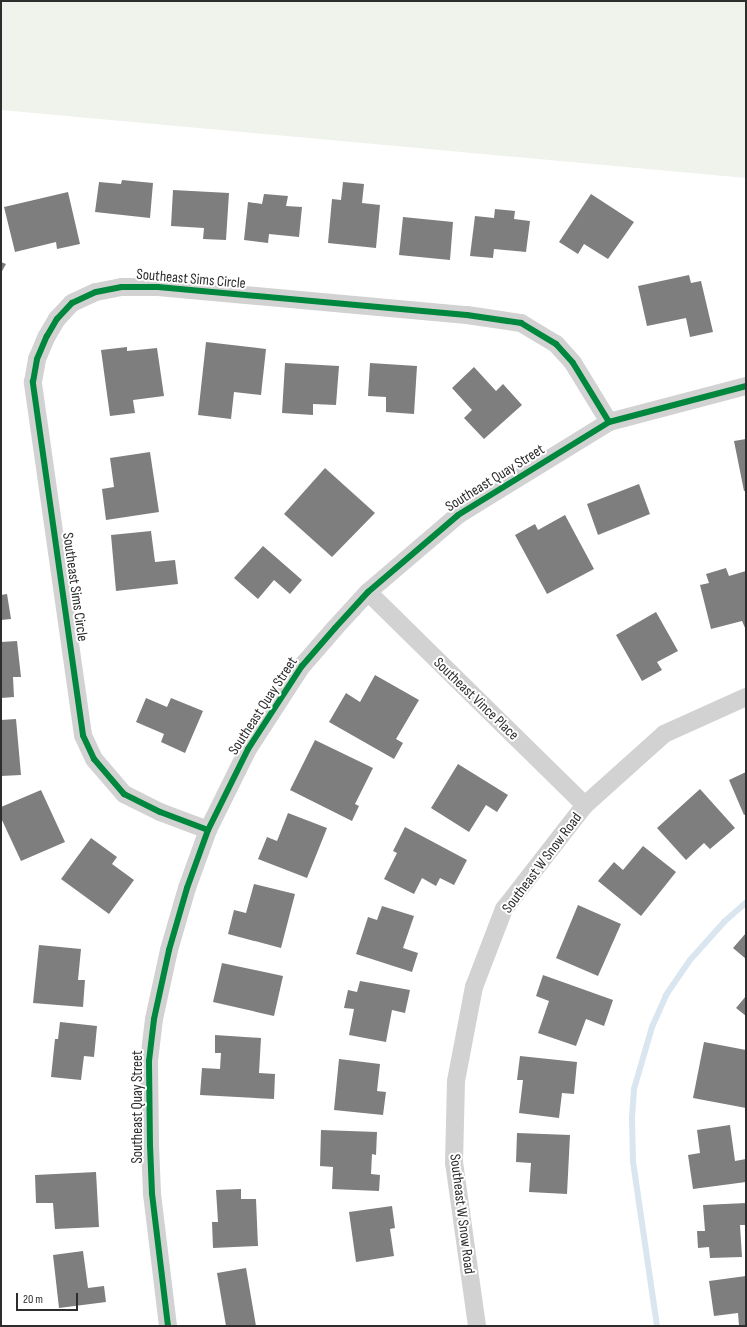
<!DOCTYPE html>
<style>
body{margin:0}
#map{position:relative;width:747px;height:1327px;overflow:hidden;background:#fff;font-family:"Sofia Sans Condensed",sans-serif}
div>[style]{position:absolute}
.green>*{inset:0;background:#eff3ec}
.stream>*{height:6px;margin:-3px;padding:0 3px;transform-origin:3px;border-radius:3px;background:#d9e5ef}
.building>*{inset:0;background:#7e7e7e}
.street>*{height:18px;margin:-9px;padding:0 9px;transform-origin:9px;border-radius:9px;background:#d2d2d2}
.cycleway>*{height:6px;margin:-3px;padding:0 3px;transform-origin:3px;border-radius:3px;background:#00873e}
span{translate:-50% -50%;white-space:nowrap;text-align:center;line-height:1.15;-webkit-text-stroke:4px #fff;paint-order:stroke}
.street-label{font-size:15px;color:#2d2d2d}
.frame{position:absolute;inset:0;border:2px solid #2d2d2d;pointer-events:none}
.scale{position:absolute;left:16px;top:1293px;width:62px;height:18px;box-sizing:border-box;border:2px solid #2d2d2d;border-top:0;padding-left:5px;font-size:12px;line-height:14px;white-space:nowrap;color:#2d2d2d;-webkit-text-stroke:3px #fff;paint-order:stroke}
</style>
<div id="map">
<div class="green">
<i style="clip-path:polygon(1px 1px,746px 1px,746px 178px,1px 110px)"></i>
</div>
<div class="stream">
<i style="left:657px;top:1326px;width:166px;rotate:-98.3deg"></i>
<i style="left:633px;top:1162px;width:44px;rotate:-91.3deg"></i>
<i style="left:632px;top:1118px;width:29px;rotate:-86deg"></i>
<i style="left:634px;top:1089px;width:65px;rotate:-73.8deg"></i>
<i style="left:652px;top:1027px;width:35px;rotate:-66deg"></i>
<i style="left:666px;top:995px;width:42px;rotate:-55.6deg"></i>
<i style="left:690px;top:960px;width:52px;rotate:-48.1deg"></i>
<i style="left:725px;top:921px;width:28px;rotate:-41deg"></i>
</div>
<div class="building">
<i style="clip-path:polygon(122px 180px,153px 183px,150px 218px,95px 212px,99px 182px,121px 184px)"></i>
<i style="clip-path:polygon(343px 182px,364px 184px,362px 203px,380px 205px,376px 248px,328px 243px,332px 199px,341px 200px)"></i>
<i style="clip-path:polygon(173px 190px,229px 193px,226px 240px,203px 239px,204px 228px,171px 226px)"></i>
<i style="clip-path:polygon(68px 192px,80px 244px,57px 249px,56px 242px,15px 252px,4px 207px)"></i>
<i style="clip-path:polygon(264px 194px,288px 196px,286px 206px,302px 207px,299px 237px,269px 234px,268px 243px,244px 240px,248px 202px,262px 204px)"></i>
<i style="clip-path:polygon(591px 194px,634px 222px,608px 259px,584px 244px,578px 254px,559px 242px)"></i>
<i style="clip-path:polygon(495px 209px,515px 211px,514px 219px,530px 221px,526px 252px,494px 249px,493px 258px,470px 256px,475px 216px,494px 218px)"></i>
<i style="clip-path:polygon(403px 217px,453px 222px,450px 260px,399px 255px)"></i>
<i style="clip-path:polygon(1px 262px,6px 264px,1px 273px)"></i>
<i style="clip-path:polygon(689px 275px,691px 283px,701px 281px,713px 332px,690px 337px,686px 318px,647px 326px,638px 286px)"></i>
<i style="clip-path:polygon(206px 342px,266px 349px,261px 395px,234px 392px,231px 419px,198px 415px)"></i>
<i style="clip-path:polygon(127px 347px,127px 351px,157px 348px,164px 396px,133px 400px,135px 413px,110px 416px,101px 350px)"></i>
<i style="clip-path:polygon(285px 363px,339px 366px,336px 405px,313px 404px,313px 415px,282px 413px)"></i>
<i style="clip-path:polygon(370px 363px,417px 366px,414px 414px,386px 412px,386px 397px,368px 396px)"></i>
<i style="clip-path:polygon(474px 367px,496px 391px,503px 384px,522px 405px,484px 439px,464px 418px,472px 410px,452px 388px)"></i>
<i style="clip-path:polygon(746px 439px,746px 491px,744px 491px,734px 441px)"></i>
<i style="clip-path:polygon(150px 452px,159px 512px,106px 520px,102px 489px,114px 487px,110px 458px)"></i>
<i style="clip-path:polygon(325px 468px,375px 513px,332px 557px,284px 514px)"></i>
<i style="clip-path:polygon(639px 484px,650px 514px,598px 535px,587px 504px)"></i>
<i style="clip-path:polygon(565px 515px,594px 569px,547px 594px,515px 535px,535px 524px,538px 530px)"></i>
<i style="clip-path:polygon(151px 531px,155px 562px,175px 560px,178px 584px,116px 591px,111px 535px)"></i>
<i style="clip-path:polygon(263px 546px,302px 580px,290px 594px,274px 580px,258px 599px,234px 578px)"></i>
<i style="clip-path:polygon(726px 568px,729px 576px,746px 571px,746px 630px,742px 621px,711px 629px,700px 585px,709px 583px,706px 574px)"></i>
<i style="clip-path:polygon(7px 594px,11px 619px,1px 620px,1px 595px)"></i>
<i style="clip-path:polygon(656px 612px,678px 651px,657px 662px,662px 670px,642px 681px,616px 635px)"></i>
<i style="clip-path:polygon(17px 641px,21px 677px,13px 677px,14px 697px,1px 698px,1px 642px)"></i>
<i style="clip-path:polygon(375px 675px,419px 700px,396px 739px,403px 743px,394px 759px,329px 722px,346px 693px,360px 702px)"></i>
<i style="clip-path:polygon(146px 698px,167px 707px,171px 698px,203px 711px,185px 753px,161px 742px,164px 734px,136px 722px)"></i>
<i style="clip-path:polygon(16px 719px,21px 775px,1px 776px,1px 720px)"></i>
<i style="clip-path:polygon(315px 740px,373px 768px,355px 804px,359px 806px,352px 821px,290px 790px)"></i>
<i style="clip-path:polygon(458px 764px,508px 795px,497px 812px,486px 805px,469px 832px,431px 808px)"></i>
<i style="clip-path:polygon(746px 772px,746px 814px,744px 815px,729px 780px)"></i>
<i style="clip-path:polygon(700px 789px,735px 828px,710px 849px,704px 843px,686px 860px,657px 828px)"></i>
<i style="clip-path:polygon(41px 790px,65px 842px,21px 861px,1px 818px,1px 807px)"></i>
<i style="clip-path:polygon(288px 813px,327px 828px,307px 878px,258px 859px,267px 837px,277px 841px)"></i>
<i style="clip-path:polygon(405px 827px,467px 860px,454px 885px,440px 878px,436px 886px,422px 878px,414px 894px,384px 879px,397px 853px,393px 851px)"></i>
<i style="clip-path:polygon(91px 838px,117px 857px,112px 864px,134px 880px,109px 914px,61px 879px)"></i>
<i style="clip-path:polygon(643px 846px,676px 872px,641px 916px,598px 881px,614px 862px,623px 870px)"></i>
<i style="clip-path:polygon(254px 884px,295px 894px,281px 948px,228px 934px,234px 910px,246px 913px)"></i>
<i style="clip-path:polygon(578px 905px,621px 924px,598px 976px,556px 958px)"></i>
<i style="clip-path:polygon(382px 906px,414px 916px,403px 948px,418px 953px,412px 972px,356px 954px,368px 917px,377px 920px)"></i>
<i style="clip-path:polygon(746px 933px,746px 959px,733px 948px)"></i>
<i style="clip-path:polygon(39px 945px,81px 949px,78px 980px,85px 980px,83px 1007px,33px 1003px)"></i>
<i style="clip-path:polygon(222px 963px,283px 976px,274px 1016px,213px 1002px)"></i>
<i style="clip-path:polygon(543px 975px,613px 1000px,604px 1026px,586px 1019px,576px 1046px,538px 1033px,549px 1001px,536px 996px)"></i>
<i style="clip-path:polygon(360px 981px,410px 990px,405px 1013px,392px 1010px,386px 1042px,349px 1035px,354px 1009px,344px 1008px,348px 990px,357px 992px)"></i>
<i style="clip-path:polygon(746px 996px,746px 1016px,736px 1008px)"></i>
<i style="clip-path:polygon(60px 1022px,97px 1026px,94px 1057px,84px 1056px,81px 1080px,51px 1077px,55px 1039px,58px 1039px)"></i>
<i style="clip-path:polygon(215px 1035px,261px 1038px,259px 1073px,275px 1074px,274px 1099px,200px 1095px,202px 1068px,220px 1069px,221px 1053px,215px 1053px)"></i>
<i style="clip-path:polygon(704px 1042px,746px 1050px,746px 1108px,693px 1098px)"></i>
<i style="clip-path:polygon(520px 1056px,577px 1062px,574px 1094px,562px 1093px,559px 1118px,519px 1113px,523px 1080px,517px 1080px)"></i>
<i style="clip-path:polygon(339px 1059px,380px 1064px,377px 1091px,386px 1092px,383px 1115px,334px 1110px)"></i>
<i style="clip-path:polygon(730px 1125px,735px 1161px,746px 1159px,746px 1182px,693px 1189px,688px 1155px,700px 1153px,697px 1130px)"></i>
<i style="clip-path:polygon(321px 1130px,377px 1132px,376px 1155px,372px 1154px,371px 1174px,380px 1175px,379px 1191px,332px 1189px,333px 1167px,320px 1166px)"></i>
<i style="clip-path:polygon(517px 1133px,570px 1135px,567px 1194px,529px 1192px,531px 1163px,516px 1162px)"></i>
<i style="clip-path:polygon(96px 1172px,99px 1227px,55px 1229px,53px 1203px,36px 1203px,35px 1175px)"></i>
<i style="clip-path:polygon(241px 1189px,241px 1199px,256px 1199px,258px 1246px,213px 1248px,212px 1222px,218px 1222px,216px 1190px)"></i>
<i style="clip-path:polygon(746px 1203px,746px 1225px,740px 1225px,742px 1257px,710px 1258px,709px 1247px,698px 1248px,697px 1231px,705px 1231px,703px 1205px)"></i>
<i style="clip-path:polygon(392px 1206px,395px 1228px,390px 1229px,394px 1256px,356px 1262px,349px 1212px)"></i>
<i style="clip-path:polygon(83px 1251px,88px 1288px,104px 1286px,106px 1302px,59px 1308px,53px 1255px)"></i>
<i style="clip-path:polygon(246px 1268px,256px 1326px,226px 1326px,217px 1273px)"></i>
<i style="clip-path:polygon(746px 1276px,746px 1326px,739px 1326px,738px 1313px,714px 1316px,709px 1281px)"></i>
</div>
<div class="street">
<i style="left:368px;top:592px;width:304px;rotate:44.5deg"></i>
<i style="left:208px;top:830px;width:51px;rotate:-159.4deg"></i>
<i style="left:160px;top:812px;width:40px;rotate:-153.4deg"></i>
<i style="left:124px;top:794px;width:46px;rotate:-130.6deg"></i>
<i style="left:94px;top:759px;width:26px;rotate:-115deg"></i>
<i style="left:83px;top:735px;width:357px;rotate:-98.1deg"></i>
<i style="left:33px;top:382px;width:23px;rotate:-80deg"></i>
<i style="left:37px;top:359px;width:25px;rotate:-67deg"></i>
<i style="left:47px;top:336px;width:20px;rotate:-60deg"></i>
<i style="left:57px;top:319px;width:22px;rotate:-47deg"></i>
<i style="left:72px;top:303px;width:26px;rotate:-25deg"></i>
<i style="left:96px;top:292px;width:26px;rotate:-11deg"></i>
<i style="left:122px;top:287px;width:36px"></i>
<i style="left:158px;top:287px;width:310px;rotate:5.2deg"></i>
<i style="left:467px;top:315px;width:55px;rotate:8.4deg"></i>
<i style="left:521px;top:323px;width:41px;rotate:31deg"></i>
<i style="left:556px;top:344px;width:25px;rotate:48deg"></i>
<i style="left:573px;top:363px;width:69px;rotate:58.6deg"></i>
<i style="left:168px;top:1326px;width:134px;rotate:-96.9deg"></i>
<i style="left:152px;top:1193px;width:47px;rotate:-92.4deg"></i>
<i style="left:150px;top:1146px;width:85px;rotate:-90.7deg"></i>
<i style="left:149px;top:1061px;width:42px;rotate:-83.2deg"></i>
<i style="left:154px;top:1019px;width:71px;rotate:-77.7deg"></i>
<i style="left:169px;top:950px;width:65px;rotate:-73.8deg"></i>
<i style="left:187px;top:888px;width:62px;rotate:-70.1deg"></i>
<i style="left:208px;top:830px;width:90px;rotate:-63.7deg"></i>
<i style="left:248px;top:749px;width:99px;rotate:-57deg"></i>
<i style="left:302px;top:666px;width:50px;rotate:-49deg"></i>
<i style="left:335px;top:628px;width:49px;rotate:-47.5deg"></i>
<i style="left:368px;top:592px;width:118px;rotate:-40.5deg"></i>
<i style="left:458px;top:515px;width:177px;rotate:-31.6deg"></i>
<i style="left:609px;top:422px;width:142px;rotate:-14.7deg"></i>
<i style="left:477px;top:1326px;width:165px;rotate:-98deg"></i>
<i style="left:454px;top:1163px;width:82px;rotate:-88.6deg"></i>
<i style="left:456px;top:1081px;width:96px;rotate:-79.2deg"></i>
<i style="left:474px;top:987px;width:84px;rotate:-69deg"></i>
<i style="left:504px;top:909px;width:132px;rotate:-52.1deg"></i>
<i style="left:585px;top:805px;width:106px;rotate:-41.9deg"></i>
<i style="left:664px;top:734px;width:90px;rotate:-24.3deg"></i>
</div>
<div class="cycleway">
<i style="left:208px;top:830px;width:51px;rotate:-159.4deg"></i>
<i style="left:160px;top:812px;width:40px;rotate:-153.4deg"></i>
<i style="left:124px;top:794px;width:46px;rotate:-130.6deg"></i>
<i style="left:94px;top:759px;width:26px;rotate:-115deg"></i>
<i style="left:83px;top:735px;width:357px;rotate:-98.1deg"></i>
<i style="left:33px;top:382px;width:23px;rotate:-80deg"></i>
<i style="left:37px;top:359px;width:25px;rotate:-67deg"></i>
<i style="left:47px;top:336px;width:20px;rotate:-60deg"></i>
<i style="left:57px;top:319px;width:22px;rotate:-47deg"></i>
<i style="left:72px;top:303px;width:26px;rotate:-25deg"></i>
<i style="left:96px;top:292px;width:26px;rotate:-11deg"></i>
<i style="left:122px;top:287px;width:36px"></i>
<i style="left:158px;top:287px;width:310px;rotate:5.2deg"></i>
<i style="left:467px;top:315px;width:55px;rotate:8.4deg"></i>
<i style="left:521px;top:323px;width:41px;rotate:31deg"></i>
<i style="left:556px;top:344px;width:25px;rotate:48deg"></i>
<i style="left:573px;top:363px;width:69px;rotate:58.6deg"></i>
<i style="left:168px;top:1326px;width:134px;rotate:-96.9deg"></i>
<i style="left:152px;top:1193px;width:47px;rotate:-92.4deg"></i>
<i style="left:150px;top:1146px;width:85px;rotate:-90.7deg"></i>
<i style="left:149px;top:1061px;width:42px;rotate:-83.2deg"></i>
<i style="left:154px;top:1019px;width:71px;rotate:-77.7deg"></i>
<i style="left:169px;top:950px;width:65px;rotate:-73.8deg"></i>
<i style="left:187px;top:888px;width:62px;rotate:-70.1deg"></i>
<i style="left:208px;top:830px;width:90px;rotate:-63.7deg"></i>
<i style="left:248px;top:749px;width:99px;rotate:-57deg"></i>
<i style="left:302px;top:666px;width:50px;rotate:-49deg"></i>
<i style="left:335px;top:628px;width:49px;rotate:-47.5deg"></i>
<i style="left:368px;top:592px;width:118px;rotate:-40.5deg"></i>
<i style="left:458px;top:515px;width:177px;rotate:-31.6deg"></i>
<i style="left:609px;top:422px;width:142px;rotate:-14.7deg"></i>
</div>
<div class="street-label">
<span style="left:191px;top:279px;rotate:5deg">Southeast Sims Circle</span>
<span style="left:495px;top:478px;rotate:-32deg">Southeast Quay Street</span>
<span style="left:75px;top:587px;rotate:82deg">Southeast Sims Circle</span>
<span style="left:476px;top:699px;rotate:44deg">Southeast Vince Place</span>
<span style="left:263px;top:706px;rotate:-57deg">Southeast Quay Street</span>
<span style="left:542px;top:863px;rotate:-53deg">Southeast W Snow Road</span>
<span style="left:138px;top:1107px;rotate:-90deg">Southeast Quay Street</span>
<span style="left:462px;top:1214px;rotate:83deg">Southeast W Snow Road</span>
</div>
<div class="frame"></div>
<div class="scale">20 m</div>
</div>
